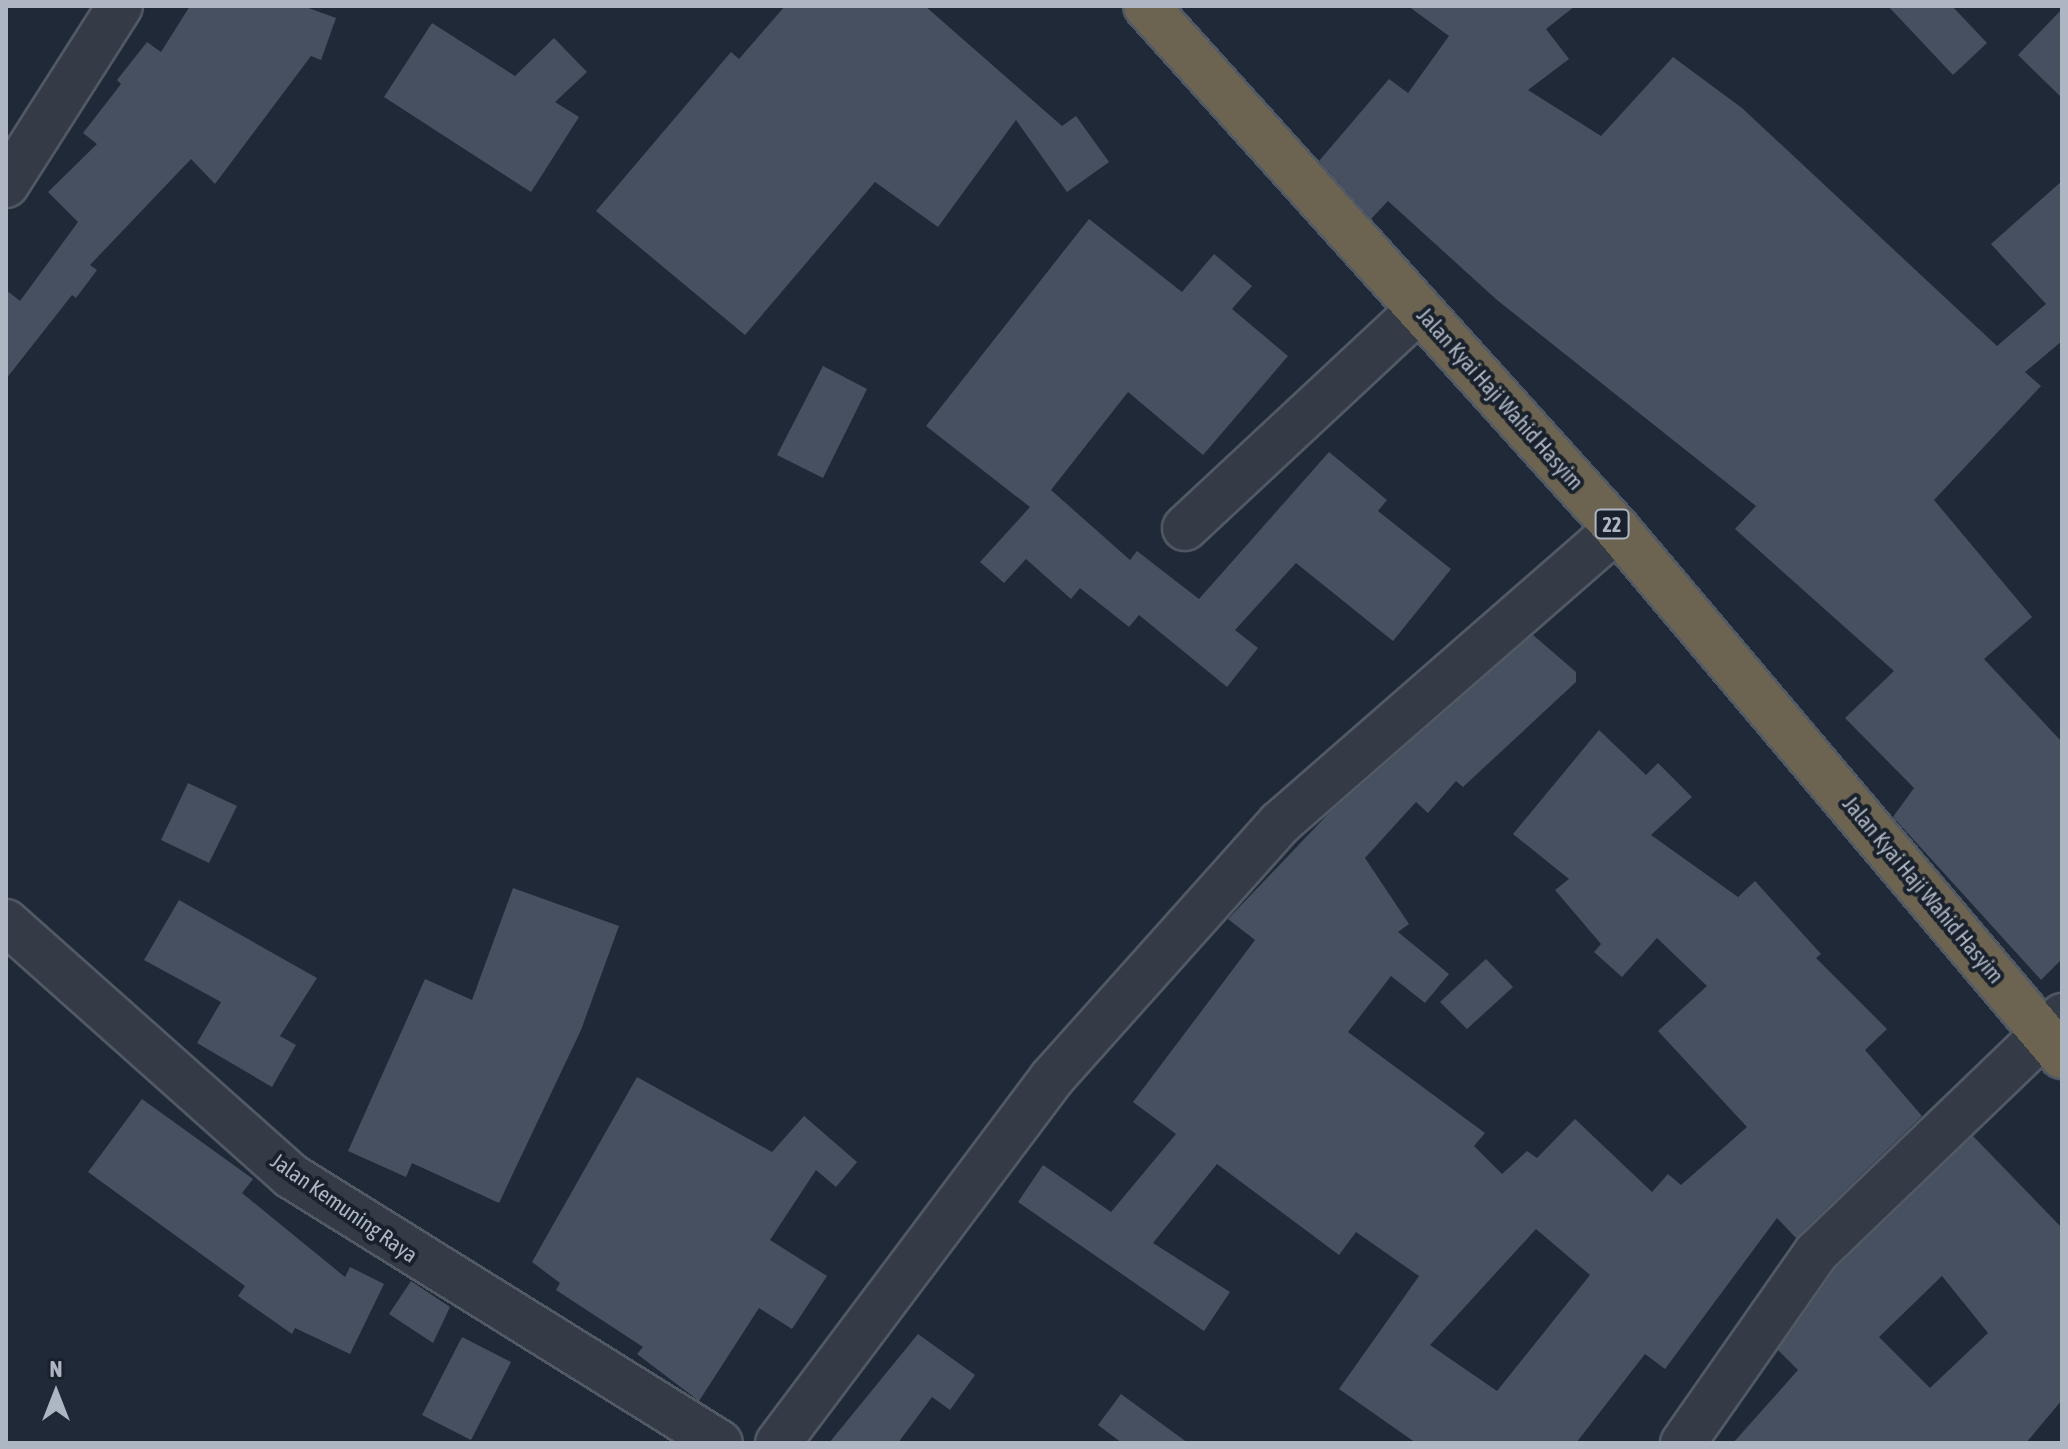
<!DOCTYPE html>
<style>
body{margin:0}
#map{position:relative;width:2068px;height:1449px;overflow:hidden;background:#202937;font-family:"Asap Condensed",sans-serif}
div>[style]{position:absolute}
.building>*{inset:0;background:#465061}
.roads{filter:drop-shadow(2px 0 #515965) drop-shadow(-2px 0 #515965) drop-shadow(0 2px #515965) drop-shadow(0 -2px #515965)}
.minor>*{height:44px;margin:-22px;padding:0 22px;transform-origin:22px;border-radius:22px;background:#343b47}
.highway>*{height:44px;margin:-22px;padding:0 22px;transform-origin:22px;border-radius:22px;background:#6d6351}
span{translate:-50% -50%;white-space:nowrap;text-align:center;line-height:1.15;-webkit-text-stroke:8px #19212c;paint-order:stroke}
.shield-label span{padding:2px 6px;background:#19212c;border:2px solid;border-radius:6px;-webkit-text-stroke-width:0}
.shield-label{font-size:20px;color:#aeb6c4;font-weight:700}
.street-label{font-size:22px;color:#aeb6c4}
.frame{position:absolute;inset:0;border:8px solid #aeb6c4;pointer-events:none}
.north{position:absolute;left:16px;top:1353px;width:80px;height:80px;-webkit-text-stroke:6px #19212c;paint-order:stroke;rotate:0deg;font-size:22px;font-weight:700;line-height:32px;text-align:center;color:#aeb6c4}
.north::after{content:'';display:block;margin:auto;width:28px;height:36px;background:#aeb6c4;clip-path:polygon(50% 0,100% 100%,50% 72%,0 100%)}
</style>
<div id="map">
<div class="building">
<i style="clip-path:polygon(190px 6px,303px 6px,336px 18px,321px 60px,311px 56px,215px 184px,191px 159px,90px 265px,97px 270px,76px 298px,72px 295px,6px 379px,6px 290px,20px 301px,78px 222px,48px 192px,97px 144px,83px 133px,121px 84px,117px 80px,147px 42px,161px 52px)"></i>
<i style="clip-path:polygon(785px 6px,925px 6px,1062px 126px,1076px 116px,1109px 162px,1067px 192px,1016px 120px,938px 227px,875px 182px,745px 335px,596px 211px,731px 52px,739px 59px)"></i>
<i style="clip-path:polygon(1408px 6px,1575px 6px,1546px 29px,1569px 59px,1528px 90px,1601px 136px,1673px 57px,1742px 108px,1997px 346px,2046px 304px,1991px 244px,2062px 181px,2062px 341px,2025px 372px,2041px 386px,1934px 500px,2032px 617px,1984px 659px,2062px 742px,2062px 959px,2041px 980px,1893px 817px,1914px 788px,1845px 718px,1894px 671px,1735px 529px,1756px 506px,1497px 300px,1388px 201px,1371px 219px,1319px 161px,1389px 79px,1408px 93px,1449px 36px)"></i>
<i style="clip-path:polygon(1888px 6px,1952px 6px,1987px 43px,1953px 75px)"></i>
<i style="clip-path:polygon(2062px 9px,2062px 98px,2018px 55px)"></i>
<i style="clip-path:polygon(432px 23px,515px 76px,554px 38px,587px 72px,555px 102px,579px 117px,531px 192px,384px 97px)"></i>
<i style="clip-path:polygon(1089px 219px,1182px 292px,1214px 254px,1252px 286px,1232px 309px,1288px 356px,1203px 455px,1128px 392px,1051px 490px,1130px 560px,1137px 551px,1199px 599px,1329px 452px,1387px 500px,1378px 511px,1451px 569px,1393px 641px,1296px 563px,1235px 630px,1258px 648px,1227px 687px,1139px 615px,1129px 627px,1080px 588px,1071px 599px,1026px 559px,1004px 583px,980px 562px,1030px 507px,926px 426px)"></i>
<i style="clip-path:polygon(823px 366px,867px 389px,823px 478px,777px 455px)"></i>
<i style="clip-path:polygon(evenodd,1533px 635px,1576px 672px,1576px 682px,1463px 787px,1456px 781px,1428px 813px,1416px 802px,1365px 858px,1409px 924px,1398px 932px,1449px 974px,1425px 1003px,1391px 976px,1348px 1032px,1485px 1133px,1474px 1146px,1502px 1174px,1527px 1151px,1537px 1158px,1575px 1119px,1652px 1192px,1668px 1174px,1681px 1185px,1747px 1127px,1658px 1031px,1707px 986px,1657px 938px,1622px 977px,1594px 952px,1601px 944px,1555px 890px,1569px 879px,1513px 834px,1599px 730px,1646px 775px,1658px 763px,1692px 797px,1651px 835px,1738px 897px,1755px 881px,1821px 954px,1816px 958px,1887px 1029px,1865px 1050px,1922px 1116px,1796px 1238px,1777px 1218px,1665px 1369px,1645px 1354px,1576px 1443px,1416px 1443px,1339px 1389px,1419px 1276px,1356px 1232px,1339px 1255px,1217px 1164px,1153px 1243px,1230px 1292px,1204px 1331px,1018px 1202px,1043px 1165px,1111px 1212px,1176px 1134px,1133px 1102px,1255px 940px,1228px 919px,1328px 814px,1533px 635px,1536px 1229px,1590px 1275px,1497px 1391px,1430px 1345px,1536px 1229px)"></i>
<i style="clip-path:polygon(188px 783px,237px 806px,209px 863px,161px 840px)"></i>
<i style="clip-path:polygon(513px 888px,619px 926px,581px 1030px,499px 1203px,412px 1163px,406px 1177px,348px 1151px,425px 979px,472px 1000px)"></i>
<i style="clip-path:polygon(179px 900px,317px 978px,280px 1036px,296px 1045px,272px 1087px,197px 1043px,221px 1002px,144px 960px)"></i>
<i style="clip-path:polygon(1486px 959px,1513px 987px,1467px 1029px,1440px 1002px)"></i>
<i style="clip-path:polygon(637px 1077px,772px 1152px,804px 1116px,857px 1162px,836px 1187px,816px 1170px,770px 1240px,827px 1276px,792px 1329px,759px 1308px,699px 1401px,637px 1354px,643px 1347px,556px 1290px,560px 1283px,532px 1262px)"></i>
<i style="clip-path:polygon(142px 1099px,253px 1179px,242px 1193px,345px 1277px,350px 1267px,384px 1284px,350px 1354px,295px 1328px,292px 1334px,238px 1296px,245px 1286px,88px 1172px)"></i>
<i style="clip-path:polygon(evenodd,1973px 1136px,2062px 1228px,2062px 1400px,2026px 1443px,1733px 1443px,1798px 1370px,1778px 1350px,1835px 1269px,1973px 1136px,1942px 1276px,1988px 1333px,1930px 1388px,1879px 1337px,1942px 1276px)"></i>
<i style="clip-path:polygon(411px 1281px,450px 1307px,433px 1343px,389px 1314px)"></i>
<i style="clip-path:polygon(918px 1334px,975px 1375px,950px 1410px,932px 1397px,898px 1443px,829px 1443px)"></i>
<i style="clip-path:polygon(462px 1337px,511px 1362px,471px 1440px,422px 1415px)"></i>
<i style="clip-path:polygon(1121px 1394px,1188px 1443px,1122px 1443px,1098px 1425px)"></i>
</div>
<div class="roads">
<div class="minor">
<i style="left:6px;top:185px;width:212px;rotate:-57.5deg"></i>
<i style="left:1185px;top:528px;width:320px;rotate:-43deg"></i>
<i style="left:6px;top:922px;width:382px;rotate:41.7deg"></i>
<i style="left:291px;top:1176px;width:505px;rotate:31.9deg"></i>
<i style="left:778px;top:1443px;width:456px;rotate:-53.1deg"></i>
<i style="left:1052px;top:1078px;width:342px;rotate:-48.2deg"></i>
<i style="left:1280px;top:823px;width:447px;rotate:-41.1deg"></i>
<i style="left:1683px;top:1443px;width:232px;rotate:-55deg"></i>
<i style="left:1816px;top:1253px;width:342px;rotate:-43.9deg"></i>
</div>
<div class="highway">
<i style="left:1146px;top:6px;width:704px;rotate:47.99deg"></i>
<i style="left:1617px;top:529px;width:690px;rotate:49.82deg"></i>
</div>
</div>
<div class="shield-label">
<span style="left:1612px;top:524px">22</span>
</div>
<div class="street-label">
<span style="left:1500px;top:399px;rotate:48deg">Jalan Kyai Haji Wahid Hasyim</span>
<span style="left:1923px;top:890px;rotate:50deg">Jalan Kyai Haji Wahid Hasyim</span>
<span style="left:344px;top:1208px;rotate:35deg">Jalan Kemuning Raya</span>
</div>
<div class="frame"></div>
<div class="north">N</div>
</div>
